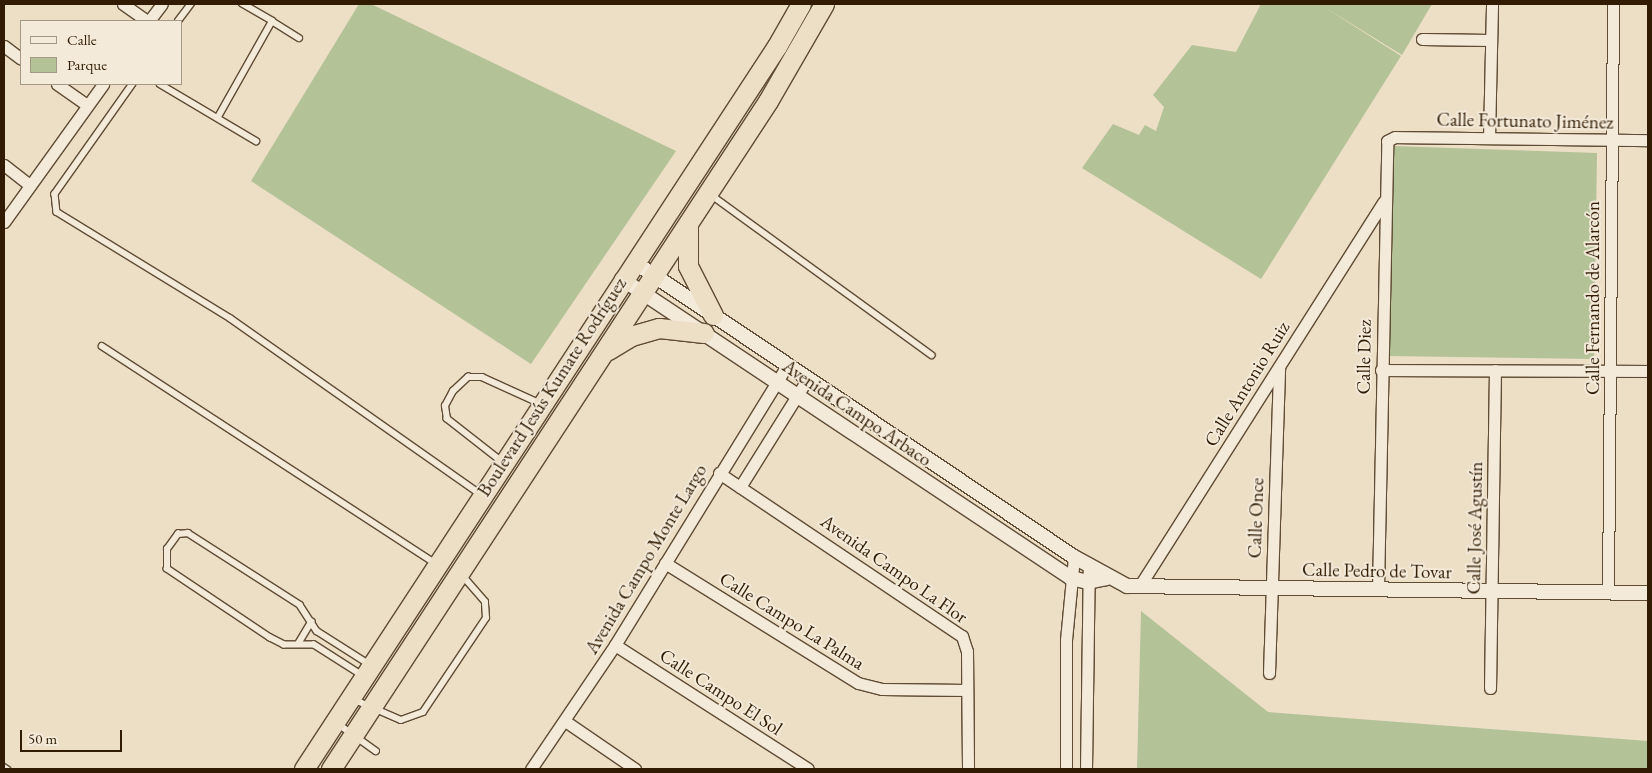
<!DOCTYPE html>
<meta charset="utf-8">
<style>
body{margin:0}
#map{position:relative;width:1652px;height:773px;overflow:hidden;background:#eddec6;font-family:"EB Garamond",serif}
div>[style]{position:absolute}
.green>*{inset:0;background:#b4c298}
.roads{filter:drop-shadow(1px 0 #604c34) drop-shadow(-1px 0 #604c34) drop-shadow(0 1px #604c34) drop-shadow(0 -1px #604c34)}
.service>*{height:5.5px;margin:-2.75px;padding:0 2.75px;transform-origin:2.75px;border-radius:2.75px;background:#f3eada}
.minor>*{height:11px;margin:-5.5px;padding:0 5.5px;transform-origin:5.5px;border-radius:5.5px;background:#f3eada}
.tertiary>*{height:14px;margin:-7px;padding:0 7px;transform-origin:7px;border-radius:7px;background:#f3eada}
.trunk>*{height:19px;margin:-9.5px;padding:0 9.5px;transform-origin:9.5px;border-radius:9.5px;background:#eddec6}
span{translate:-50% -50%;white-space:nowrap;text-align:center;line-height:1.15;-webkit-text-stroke:4px #f3eada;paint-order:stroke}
.street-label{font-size:19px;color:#311c03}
.frame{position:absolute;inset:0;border:5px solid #311c03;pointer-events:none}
.legend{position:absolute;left:20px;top:20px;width:162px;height:65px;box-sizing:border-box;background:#f3eada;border:1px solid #a59884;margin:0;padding:6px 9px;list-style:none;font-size:15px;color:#311c03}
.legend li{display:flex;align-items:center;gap:10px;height:25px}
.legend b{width:25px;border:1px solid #a59884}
.scale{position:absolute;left:20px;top:730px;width:102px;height:22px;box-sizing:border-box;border:2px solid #311c03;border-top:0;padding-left:6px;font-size:15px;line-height:18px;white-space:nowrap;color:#311c03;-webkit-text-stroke:4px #f3eada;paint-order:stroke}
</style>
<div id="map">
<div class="green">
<i style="clip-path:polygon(359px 4px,371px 4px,676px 151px,531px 364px,251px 181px)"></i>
<i style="clip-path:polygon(1261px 4px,1432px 4px,1402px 55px,1321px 5px,1401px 56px,1261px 279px,1082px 168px,1113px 124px,1139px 135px,1145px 125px,1156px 131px,1164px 107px,1153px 95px,1192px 45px,1236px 52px)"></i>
<i style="clip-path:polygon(1391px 146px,1597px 153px,1594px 359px,1388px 356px)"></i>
<i style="clip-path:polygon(1141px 611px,1268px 712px,1648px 741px,1648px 769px,1137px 769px)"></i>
</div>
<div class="roads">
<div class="service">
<i style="left:178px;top:21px;width:21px;rotate:-53deg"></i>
<i style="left:272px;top:21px;width:32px;rotate:32deg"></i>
<i style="left:133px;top:84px;width:135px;rotate:125.3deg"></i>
<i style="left:55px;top:194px;width:18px;rotate:84deg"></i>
<i style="left:57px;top:212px;width:203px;rotate:31.5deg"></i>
<i style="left:230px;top:318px;width:306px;rotate:35.1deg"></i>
<i style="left:160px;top:84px;width:112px;rotate:30.7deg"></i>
<i style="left:218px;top:117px;width:110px;rotate:-60.6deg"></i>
<i style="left:272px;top:21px;width:34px;rotate:-150deg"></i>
<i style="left:710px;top:194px;width:274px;rotate:36deg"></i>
<i style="left:102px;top:346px;width:397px;rotate:33.1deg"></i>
<i style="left:502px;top:462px;width:70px;rotate:-142deg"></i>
<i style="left:447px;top:419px;width:13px;rotate:-99deg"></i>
<i style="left:445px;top:406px;width:17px;rotate:-62deg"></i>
<i style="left:453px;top:391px;width:21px;rotate:-43deg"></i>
<i style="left:468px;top:377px;width:14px"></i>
<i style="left:482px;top:377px;width:63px;rotate:24.5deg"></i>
<i style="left:298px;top:644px;width:26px;rotate:-59deg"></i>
<i style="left:361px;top:675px;width:56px;rotate:-147.4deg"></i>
<i style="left:314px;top:645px;width:30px;rotate:180deg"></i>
<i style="left:284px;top:645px;width:16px;rotate:-153deg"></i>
<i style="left:270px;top:638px;width:124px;rotate:-146.2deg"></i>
<i style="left:167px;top:569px;width:20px;rotate:-90deg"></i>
<i style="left:167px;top:549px;width:19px;rotate:-54deg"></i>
<i style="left:178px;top:534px;width:10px;rotate:-6deg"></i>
<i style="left:188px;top:533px;width:133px;rotate:32.7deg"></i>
<i style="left:300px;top:605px;width:31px;rotate:57deg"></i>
<i style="left:317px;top:631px;width:62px;rotate:32.4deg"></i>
<i style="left:353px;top:699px;width:52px;rotate:23.6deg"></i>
<i style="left:401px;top:720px;width:23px;rotate:-20deg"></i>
<i style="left:423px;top:712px;width:113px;rotate:-56.2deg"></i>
<i style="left:486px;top:618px;width:16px;rotate:-94deg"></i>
<i style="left:485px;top:602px;width:37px;rotate:-131deg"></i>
<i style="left:337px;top:723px;width:48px;rotate:35.7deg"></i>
<i style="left:4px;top:767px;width:4px;rotate:34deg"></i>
</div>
<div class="minor">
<i style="left:123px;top:4px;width:29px;rotate:35deg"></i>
<i style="left:149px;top:21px;width:21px;rotate:-53deg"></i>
<i style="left:1422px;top:39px;width:68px;rotate:0.8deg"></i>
<i style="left:4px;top:46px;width:21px;rotate:37deg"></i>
<i style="left:57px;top:84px;width:37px;rotate:35deg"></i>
<i style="left:1489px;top:138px;width:134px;rotate:-88.7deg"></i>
<i style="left:4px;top:165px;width:33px;rotate:38deg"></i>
<i style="left:4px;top:222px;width:170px;rotate:-54.3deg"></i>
<i style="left:1381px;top:370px;width:267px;rotate:0.2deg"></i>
<i style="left:719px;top:473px;width:293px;rotate:33.9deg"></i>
<i style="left:962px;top:636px;width:16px;rotate:72deg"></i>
<i style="left:967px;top:651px;width:118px;rotate:89.5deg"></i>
<i style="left:740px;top:487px;width:128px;rotate:-58deg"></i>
<i style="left:665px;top:563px;width:227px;rotate:31.9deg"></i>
<i style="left:858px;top:683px;width:25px;rotate:14deg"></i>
<i style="left:882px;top:689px;width:85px;rotate:0.7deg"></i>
<i style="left:1139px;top:587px;width:456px;rotate:-57.6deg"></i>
<i style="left:1378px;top:589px;width:448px;rotate:-88.8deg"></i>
<i style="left:1387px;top:141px;width:9px;rotate:-27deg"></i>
<i style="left:1395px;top:137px;width:253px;rotate:0.7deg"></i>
<i style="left:1608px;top:592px;width:588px;rotate:-89.51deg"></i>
<i style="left:615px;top:645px;width:229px;rotate:32.7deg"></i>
<i style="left:1269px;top:673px;width:306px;rotate:-88.1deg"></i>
<i style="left:1490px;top:688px;width:318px;rotate:-89.1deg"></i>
<i style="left:565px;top:721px;width:85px;rotate:34.4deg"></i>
<i style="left:531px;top:769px;width:150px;rotate:-55.9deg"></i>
<i style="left:615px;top:645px;width:329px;rotate:-58.4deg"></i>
<i style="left:1066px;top:769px;width:129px;rotate:-90deg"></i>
<i style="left:1066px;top:640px;width:83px;rotate:-84.5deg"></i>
<i style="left:1086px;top:769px;width:204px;rotate:-89.2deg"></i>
</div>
<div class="tertiary">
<i style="left:634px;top:262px;width:530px;rotate:33.84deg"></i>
<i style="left:1074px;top:557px;width:60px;rotate:28.7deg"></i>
<i style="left:1127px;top:586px;width:521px;rotate:0.77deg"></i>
<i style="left:622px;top:279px;width:539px;rotate:33.66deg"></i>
<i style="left:1071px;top:578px;width:17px;rotate:13deg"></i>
<i style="left:1088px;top:582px;width:19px;rotate:-12deg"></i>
</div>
<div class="trunk">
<i style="left:688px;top:226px;width:40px;rotate:90deg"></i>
<i style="left:688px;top:266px;width:55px;rotate:63deg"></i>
<i style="left:608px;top:350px;width:27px;rotate:-31deg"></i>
<i style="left:631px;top:336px;width:29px;rotate:-16deg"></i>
<i style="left:659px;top:328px;width:45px;rotate:6.3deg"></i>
<i style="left:304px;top:769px;width:864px;rotate:-56.81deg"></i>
<i style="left:777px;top:46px;width:48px;rotate:-60.3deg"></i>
<i style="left:331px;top:769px;width:798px;rotate:-56.81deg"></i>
<i style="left:768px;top:101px;width:112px;rotate:-60deg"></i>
</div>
</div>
<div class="street-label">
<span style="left:1525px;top:121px;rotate:1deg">Calle Fortunato Jiménez</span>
<span style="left:1593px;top:298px;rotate:-90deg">Calle Fernando de Alarcón</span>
<span style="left:1364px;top:357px;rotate:-89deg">Calle Diez</span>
<span style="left:1247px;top:384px;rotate:-58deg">Calle Antonio Ruiz</span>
<span style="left:552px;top:387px;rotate:-57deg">Boulevard Jesús Kumate Rodríguez</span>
<span style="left:857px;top:413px;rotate:34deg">Avenida Campo Arbaco</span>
<span style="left:1256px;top:518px;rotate:-88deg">Calle Once</span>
<span style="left:1475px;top:528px;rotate:-89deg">Calle José Agustín</span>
<span style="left:646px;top:559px;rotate:-59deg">Avenida Campo Monte Largo</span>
<span style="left:894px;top:569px;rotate:35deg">Avenida Campo La Flor</span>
<span style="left:1377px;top:571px;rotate:1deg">Calle Pedro de Tovar</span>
<span style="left:792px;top:621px;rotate:32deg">Calle Campo La Palma</span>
<span style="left:721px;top:692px;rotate:33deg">Calle Campo El Sol</span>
</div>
<div class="frame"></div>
<ul class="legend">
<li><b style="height:6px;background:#f3eada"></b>Calle</li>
<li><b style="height:14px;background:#b4c298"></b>Parque</li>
</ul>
<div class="scale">50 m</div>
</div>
